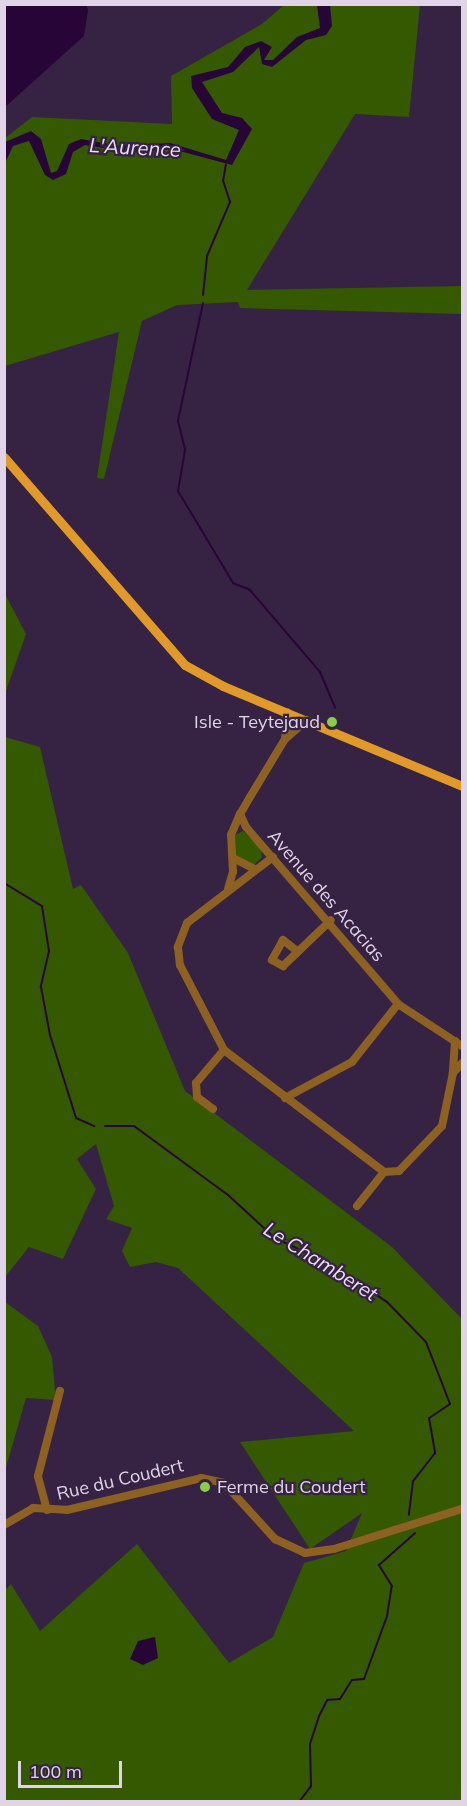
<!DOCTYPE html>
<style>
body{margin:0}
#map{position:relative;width:467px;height:1806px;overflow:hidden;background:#362242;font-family:Mulish,sans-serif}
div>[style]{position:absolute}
.green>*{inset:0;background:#345900}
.water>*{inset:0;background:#270637}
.stream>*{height:2px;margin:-1px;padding:0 1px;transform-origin:1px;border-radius:1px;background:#270637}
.minor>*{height:8px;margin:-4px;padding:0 4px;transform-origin:4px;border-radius:4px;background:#8d6122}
.major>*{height:9px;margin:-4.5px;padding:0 4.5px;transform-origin:4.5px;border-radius:4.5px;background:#e1992a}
.dots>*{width:16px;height:16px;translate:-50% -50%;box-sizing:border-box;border:3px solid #362242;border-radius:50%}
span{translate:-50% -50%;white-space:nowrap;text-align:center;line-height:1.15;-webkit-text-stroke:4.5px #362242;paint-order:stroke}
.poi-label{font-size:18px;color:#e1d4e9}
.right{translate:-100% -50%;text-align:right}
.left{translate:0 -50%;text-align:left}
.street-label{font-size:18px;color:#e1d4e9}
.water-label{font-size:20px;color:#eddef7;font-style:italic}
.frame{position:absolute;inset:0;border:6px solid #e1d4e9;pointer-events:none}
.scale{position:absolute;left:18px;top:1761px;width:104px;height:27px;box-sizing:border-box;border:3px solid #e1d4e9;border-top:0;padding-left:8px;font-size:18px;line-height:21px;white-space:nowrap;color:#e1d4e9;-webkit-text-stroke:4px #362242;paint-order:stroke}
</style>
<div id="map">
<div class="green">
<i style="clip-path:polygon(284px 5px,420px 5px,409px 117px,355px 114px,247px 290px,462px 286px,462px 314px,240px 308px,238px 302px,177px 305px,142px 321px,104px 479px,97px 478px,119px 332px,5px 366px,5px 138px,32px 117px,172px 124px,171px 76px,262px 24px)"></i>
<i style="clip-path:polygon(5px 594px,26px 634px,5px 694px)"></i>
<i style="clip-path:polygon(5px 737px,40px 747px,73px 889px,81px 885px,128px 953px,185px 1091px,392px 1247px,462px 1319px,462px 1801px,5px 1801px,5px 1590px,11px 1584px,40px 1631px,137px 1544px,229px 1663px,273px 1637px,304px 1563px,346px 1551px,362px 1513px,310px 1549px,240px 1442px,354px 1431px,178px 1268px,156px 1262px,130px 1267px,122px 1251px,132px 1228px,106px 1219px,114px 1206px,96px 1144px,77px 1159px,96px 1189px,63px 1259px,29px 1247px,5px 1277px)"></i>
<i style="clip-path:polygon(243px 831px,261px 848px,262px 857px,253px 866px,236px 856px,235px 835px)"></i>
<i style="clip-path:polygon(5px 1302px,38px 1326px,52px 1357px,56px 1400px,26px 1398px,5px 1471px)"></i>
</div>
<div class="water">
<i style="clip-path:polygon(5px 4px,86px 5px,88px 10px,84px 36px,5px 107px)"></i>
<i style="clip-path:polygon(317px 5px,330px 5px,332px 26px,326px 35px,306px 40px,272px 67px,262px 64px,259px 47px,233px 72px,202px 82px,222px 113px,242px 118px,252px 129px,232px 165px,172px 149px,128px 152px,85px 145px,73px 152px,66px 174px,53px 180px,45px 175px,29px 141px,13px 146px,5px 163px,5px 142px,31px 131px,41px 139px,51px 173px,57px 171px,69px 144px,81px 139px,120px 146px,170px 143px,226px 160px,239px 130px,212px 119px,192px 88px,191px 76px,228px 67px,245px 47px,261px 41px,272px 47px,264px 60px,273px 60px,297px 37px,320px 28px)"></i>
<i style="clip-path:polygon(155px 1637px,158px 1658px,143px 1665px,130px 1659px,138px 1641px)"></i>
</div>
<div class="stream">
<i style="left:203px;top:295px;width:39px;rotate:-84deg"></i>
<i style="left:207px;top:256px;width:59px;rotate:-66.9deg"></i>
<i style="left:230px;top:202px;width:22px;rotate:-108deg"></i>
<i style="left:223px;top:181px;width:17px;rotate:-80deg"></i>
<i style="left:203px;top:303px;width:121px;rotate:102deg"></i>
<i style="left:178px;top:421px;width:30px;rotate:76deg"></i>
<i style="left:185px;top:450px;width:42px;rotate:99.7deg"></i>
<i style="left:178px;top:491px;width:107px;rotate:59.1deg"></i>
<i style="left:233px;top:583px;width:18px;rotate:22deg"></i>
<i style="left:250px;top:590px;width:108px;rotate:49.5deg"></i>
<i style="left:320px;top:672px;width:39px;rotate:67deg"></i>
<i style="left:4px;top:883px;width:44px;rotate:31.2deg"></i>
<i style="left:42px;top:906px;width:46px;rotate:81.2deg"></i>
<i style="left:49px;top:951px;width:37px;rotate:103deg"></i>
<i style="left:41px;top:987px;width:49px;rotate:79.4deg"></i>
<i style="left:50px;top:1035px;width:87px;rotate:72.6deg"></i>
<i style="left:76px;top:1118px;width:20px;rotate:24deg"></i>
<i style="left:105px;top:1126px;width:29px"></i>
<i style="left:134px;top:1126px;width:117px;rotate:36.3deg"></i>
<i style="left:228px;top:1195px;width:64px;rotate:42.5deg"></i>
<i style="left:275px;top:1238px;width:63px;rotate:25.3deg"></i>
<i style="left:332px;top:1265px;width:66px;rotate:33.9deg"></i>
<i style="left:387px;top:1302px;width:56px;rotate:45.7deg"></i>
<i style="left:426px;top:1342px;width:66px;rotate:68.8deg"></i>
<i style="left:450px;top:1404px;width:25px;rotate:146deg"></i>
<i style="left:429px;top:1418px;width:36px;rotate:80deg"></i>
<i style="left:435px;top:1453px;width:36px;rotate:128deg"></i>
<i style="left:413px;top:1481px;width:34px;rotate:97deg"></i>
<i style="left:299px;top:1802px;width:20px;rotate:-53deg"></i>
<i style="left:311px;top:1786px;width:42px;rotate:-91.4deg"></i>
<i style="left:310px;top:1744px;width:29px;rotate:-72deg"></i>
<i style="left:319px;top:1716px;width:18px;rotate:-63deg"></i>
<i style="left:327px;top:1700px;width:13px;rotate:-4deg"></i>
<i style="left:340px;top:1699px;width:22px;rotate:-58deg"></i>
<i style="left:352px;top:1680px;width:12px;rotate:-5deg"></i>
<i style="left:364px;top:1679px;width:67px;rotate:-69.9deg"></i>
<i style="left:387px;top:1616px;width:30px;rotate:-81deg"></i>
<i style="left:392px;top:1586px;width:25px;rotate:-122deg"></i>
<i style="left:379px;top:1565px;width:48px;rotate:-41.6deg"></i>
</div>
<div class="minor">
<i style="left:307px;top:720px;width:29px;rotate:139deg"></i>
<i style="left:285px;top:739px;width:68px;rotate:121.1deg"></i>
<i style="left:250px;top:797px;width:20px;rotate:120deg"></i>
<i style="left:240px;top:814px;width:14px;rotate:65deg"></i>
<i style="left:246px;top:827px;width:233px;rotate:49.3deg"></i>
<i style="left:398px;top:1004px;width:77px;rotate:33.3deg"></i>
<i style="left:285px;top:739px;width:27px;rotate:-86deg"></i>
<i style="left:273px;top:857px;width:108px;rotate:142.5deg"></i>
<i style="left:187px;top:923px;width:26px;rotate:111deg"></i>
<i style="left:178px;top:947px;width:18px;rotate:84deg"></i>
<i style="left:180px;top:965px;width:96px;rotate:62.6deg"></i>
<i style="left:224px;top:1050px;width:201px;rotate:37.3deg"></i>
<i style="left:233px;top:858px;width:25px;rotate:27deg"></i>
<i style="left:228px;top:889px;width:18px;rotate:-74deg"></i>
<i style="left:233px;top:872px;width:37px;rotate:-93deg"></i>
<i style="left:231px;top:835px;width:23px;rotate:-67deg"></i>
<i style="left:297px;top:951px;width:18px;rotate:-142deg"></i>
<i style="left:283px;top:940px;width:23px;rotate:119deg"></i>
<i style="left:272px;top:960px;width:13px;rotate:29deg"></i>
<i style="left:283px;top:966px;width:66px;rotate:-43.8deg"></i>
<i style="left:455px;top:1041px;width:32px;rotate:94deg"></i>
<i style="left:453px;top:1073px;width:13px;rotate:-48deg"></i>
<i style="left:285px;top:1098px;width:76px;rotate:-28.2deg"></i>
<i style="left:352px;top:1062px;width:74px;rotate:-51.6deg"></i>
<i style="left:213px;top:1109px;width:20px;rotate:-143deg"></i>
<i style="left:197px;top:1097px;width:14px;rotate:-94deg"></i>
<i style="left:196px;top:1083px;width:43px;rotate:-49.7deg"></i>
<i style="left:357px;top:1206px;width:43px;rotate:-51.5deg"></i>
<i style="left:384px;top:1172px;width:15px;rotate:-4deg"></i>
<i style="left:399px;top:1171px;width:62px;rotate:-46.3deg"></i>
<i style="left:442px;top:1126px;width:54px;rotate:-78.3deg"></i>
<i style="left:47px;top:1510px;width:35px;rotate:-105deg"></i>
<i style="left:38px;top:1476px;width:88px;rotate:-75.5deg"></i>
<i style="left:4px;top:1525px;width:34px;rotate:-30deg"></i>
<i style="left:33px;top:1508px;width:34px;rotate:3deg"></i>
<i style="left:67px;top:1510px;width:138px;rotate:-13.4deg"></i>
<i style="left:201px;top:1478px;width:24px;rotate:12deg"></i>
<i style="left:224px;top:1483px;width:76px;rotate:47.7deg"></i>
<i style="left:275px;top:1539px;width:33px;rotate:25deg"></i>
<i style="left:305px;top:1553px;width:29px;rotate:-8deg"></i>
<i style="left:334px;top:1549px;width:134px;rotate:-17.4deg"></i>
</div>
<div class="major">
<i style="left:4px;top:457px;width:276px;rotate:49deg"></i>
<i style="left:185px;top:665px;width:43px;rotate:28.9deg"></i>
<i style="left:223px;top:686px;width:259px;rotate:22.7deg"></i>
</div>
<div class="dots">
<i style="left:332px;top:722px;background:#8ace47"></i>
<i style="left:205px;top:1487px;background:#8ace47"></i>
</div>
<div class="poi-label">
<span class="right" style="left:320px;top:722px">Isle - Teytejaud</span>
<span class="left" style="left:217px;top:1487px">Ferme du Coudert</span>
</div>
<div class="street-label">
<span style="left:326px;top:896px;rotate:49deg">Avenue des Acacias</span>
<span style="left:120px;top:1480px;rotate:-13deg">Rue du Coudert</span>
</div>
<div class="water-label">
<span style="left:135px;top:147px;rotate:3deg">L'Aurence</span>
<span style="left:321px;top:1261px;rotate:32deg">Le Chamberet</span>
</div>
<div class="frame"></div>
<div class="scale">100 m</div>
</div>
